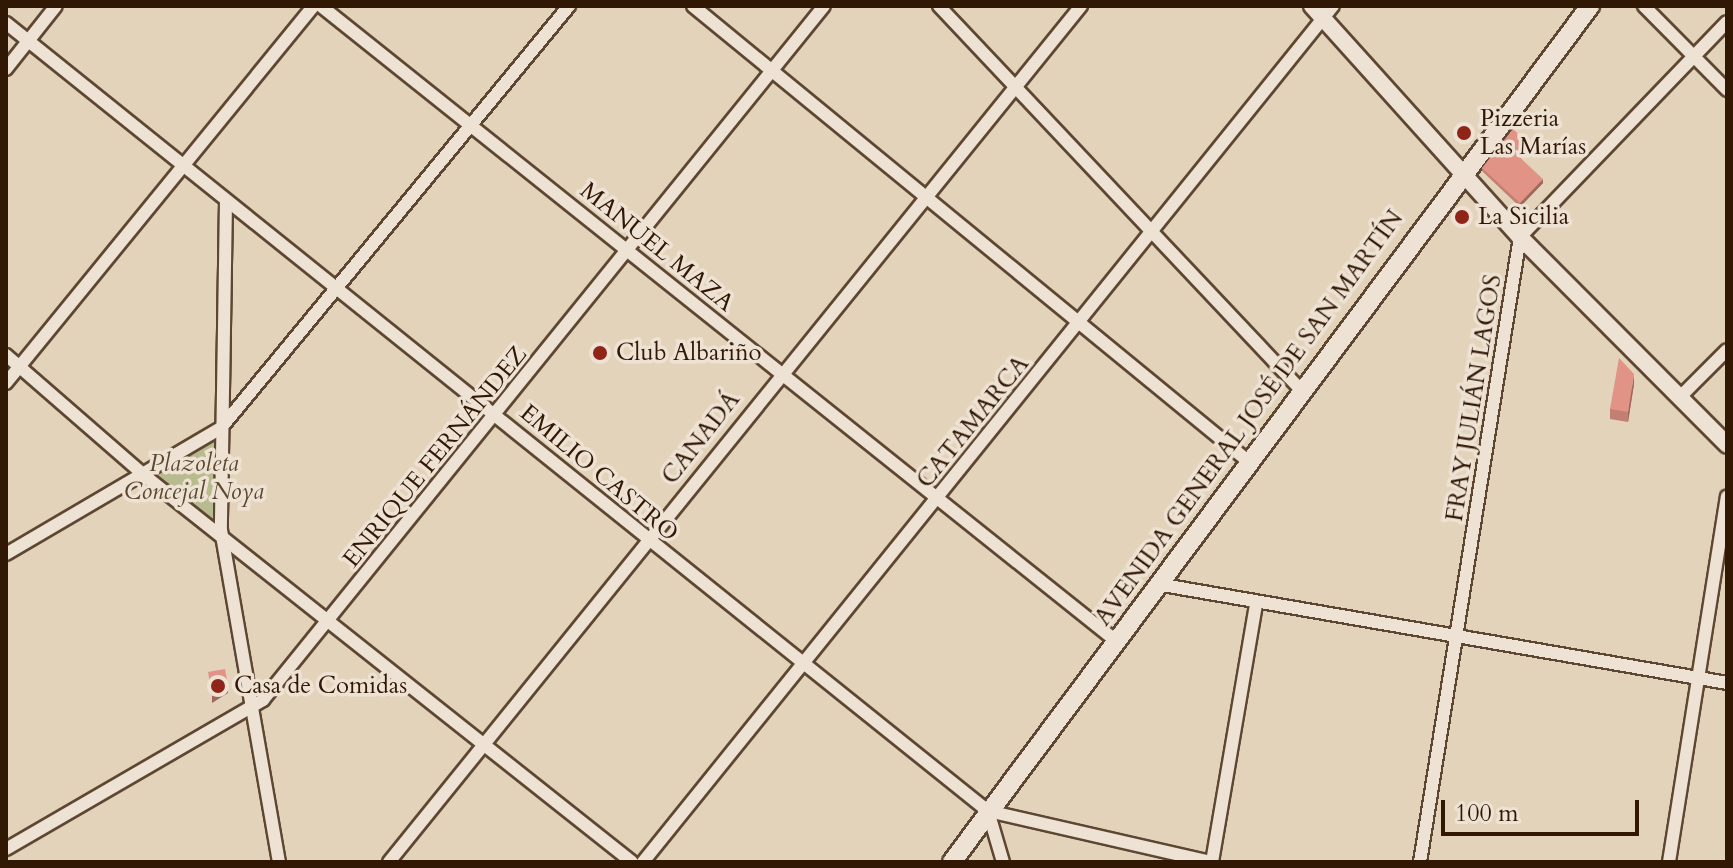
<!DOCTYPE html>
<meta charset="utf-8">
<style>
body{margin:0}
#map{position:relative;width:1733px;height:868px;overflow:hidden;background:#e3d3bb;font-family:Cardo,serif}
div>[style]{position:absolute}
.green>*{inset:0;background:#b8bb8d}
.roads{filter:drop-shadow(2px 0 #5e4732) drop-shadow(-2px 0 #5e4732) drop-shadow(0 2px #5e4732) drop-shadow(0 -2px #5e4732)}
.minor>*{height:12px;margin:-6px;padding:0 6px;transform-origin:6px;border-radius:6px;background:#ede2d3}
.tertiary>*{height:16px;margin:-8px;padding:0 8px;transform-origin:8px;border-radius:8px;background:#ede2d3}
.secondary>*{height:18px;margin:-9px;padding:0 9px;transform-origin:9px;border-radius:9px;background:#ede2d3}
.wall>*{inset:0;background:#c27f72}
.shaded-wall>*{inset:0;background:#9e685d}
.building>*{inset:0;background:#e19485}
.dots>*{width:22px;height:22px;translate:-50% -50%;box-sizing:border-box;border:4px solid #ede2d3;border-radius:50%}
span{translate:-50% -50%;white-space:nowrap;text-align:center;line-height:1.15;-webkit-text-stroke:7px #ede2d3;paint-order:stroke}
.poi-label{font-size:24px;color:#311805}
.left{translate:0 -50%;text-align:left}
.street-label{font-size:24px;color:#311805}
.park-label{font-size:24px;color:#5a492e;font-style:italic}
.frame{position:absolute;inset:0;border:8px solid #311805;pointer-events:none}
.scale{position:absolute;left:1441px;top:800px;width:198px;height:36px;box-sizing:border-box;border:4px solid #311805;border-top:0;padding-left:10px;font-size:24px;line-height:28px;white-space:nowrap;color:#311805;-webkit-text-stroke:6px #ede2d3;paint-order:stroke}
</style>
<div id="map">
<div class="green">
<i style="clip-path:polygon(221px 428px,221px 530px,145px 476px)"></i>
</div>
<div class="roads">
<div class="minor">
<i style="left:321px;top:6px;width:1016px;rotate:38.61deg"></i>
<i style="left:693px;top:6px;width:718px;rotate:39.35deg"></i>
<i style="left:939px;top:6px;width:526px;rotate:46.69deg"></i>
<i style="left:1644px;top:6px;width:118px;rotate:45.3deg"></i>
<i style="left:6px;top:23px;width:1259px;rotate:38.75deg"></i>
<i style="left:988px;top:811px;width:228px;rotate:12.9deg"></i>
<i style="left:6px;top:69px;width:80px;rotate:-51.6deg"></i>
<i style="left:226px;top:201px;width:329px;rotate:90.9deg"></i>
<i style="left:221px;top:530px;width:337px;rotate:80.1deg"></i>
<i style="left:6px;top:355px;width:184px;rotate:41deg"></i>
<i style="left:145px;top:476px;width:621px;rotate:38.4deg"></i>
<i style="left:6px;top:383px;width:486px;rotate:-50.8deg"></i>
<i style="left:1680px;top:397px;width:66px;rotate:-45deg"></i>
<i style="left:6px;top:554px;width:249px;rotate:-30.4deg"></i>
<i style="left:221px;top:428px;width:547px;rotate:-50.49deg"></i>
<i style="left:1157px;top:584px;width:579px;rotate:9.85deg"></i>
<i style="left:988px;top:811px;width:53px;rotate:73.6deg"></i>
<i style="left:6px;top:849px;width:297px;rotate:-30.1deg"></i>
<i style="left:263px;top:700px;width:892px;rotate:-51.05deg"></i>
<i style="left:389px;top:862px;width:1101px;rotate:-51.05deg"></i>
<i style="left:643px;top:862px;width:1099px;rotate:-51.13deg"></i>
<i style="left:1212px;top:862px;width:262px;rotate:-80.3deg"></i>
<i style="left:1420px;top:862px;width:633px;rotate:-80.91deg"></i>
<i style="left:1520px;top:237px;width:298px;rotate:-46.1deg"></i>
<i style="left:1669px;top:862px;width:370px;rotate:-81deg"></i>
</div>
<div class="tertiary">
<i style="left:1312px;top:6px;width:311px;rotate:48deg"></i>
<i style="left:1520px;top:237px;width:293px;rotate:45.1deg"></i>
</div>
<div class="secondary">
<i style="left:952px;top:862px;width:1068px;rotate:-53.3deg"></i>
</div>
</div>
<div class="wall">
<i style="clip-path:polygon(1527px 146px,1518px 155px,1543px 183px,1520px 207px,1482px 171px,1482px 168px)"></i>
<i style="clip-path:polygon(1634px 384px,1628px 422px,1610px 419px,1610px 409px)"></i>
</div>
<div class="shaded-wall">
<i style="clip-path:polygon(1527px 142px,1527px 146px,1516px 157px,1516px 154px)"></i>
<i style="clip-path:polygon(1543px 179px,1543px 183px,1520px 207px,1520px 203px)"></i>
<i style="clip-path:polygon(1634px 374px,1634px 384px,1628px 422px,1628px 412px)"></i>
<i style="clip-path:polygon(228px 686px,228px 693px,212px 703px,212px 696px)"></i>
</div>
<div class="building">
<i style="clip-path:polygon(1513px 129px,1527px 142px,1516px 154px,1543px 179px,1520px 203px,1482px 168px)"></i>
<i style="clip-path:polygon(1619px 358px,1634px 374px,1628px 412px,1610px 409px)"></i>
<i style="clip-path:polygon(225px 669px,228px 686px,212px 696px,208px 672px)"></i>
</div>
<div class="dots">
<i style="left:1464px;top:133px;background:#8f2418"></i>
<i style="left:1462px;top:217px;background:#8f2418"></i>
<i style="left:600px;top:353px;background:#8f2418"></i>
<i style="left:218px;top:686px;background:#8f2418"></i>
</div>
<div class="poi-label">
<span class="left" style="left:1480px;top:133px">Pizzeria<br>Las Marías</span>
<span class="left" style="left:1478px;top:217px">La Sicilia</span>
<span class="left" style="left:616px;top:353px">Club Albariño</span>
<span class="left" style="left:234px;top:686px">Casa de Comidas</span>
</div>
<div class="street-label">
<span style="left:657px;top:247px;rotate:39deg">MANUEL MAZA</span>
<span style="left:1474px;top:398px;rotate:-81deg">FRAY JULIÁN LAGOS</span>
<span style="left:1249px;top:418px;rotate:-54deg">AVENIDA GENERAL JOSÉ DE SAN MARTÍN</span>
<span style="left:973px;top:422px;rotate:-51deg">CATAMARCA</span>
<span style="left:701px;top:438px;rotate:-52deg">CANADÁ</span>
<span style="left:435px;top:457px;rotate:-51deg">ENRIQUE FERNÁNDEZ</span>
<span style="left:599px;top:473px;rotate:40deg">EMILIO CASTRO</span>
</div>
<div class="park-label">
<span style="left:194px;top:478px">Plazoleta<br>Concejal Noya</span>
</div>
<div class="frame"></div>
<div class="scale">100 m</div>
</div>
